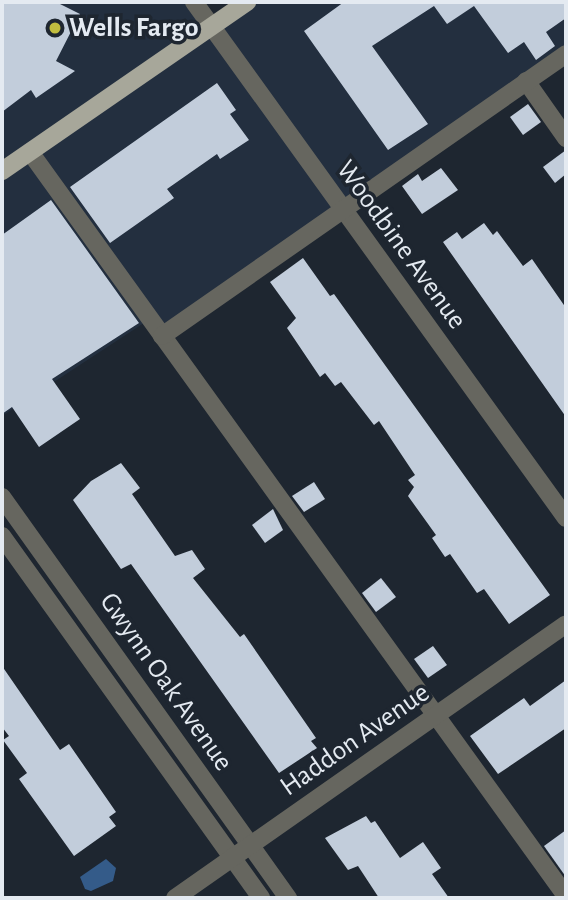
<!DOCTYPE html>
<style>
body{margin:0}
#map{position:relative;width:568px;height:900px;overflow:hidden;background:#1e2630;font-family:"Alegreya Sans",sans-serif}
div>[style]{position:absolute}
.built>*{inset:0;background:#232f3f}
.water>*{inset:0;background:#345b89}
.building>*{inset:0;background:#c2cddb}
.minor>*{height:18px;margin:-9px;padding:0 9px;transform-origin:9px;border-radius:9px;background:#66665f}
.major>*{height:18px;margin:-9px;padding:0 9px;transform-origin:9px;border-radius:9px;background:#a7a79a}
.dots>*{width:19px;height:19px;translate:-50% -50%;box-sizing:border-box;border:4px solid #1e2630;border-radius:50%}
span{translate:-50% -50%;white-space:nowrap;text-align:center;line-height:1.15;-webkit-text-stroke:7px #1e2630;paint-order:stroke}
.poi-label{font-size:28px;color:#e4eaf1;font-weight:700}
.left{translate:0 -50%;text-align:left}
.street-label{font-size:28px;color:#e4eaf1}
.frame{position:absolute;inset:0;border:4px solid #e4eaf1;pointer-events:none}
</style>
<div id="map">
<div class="built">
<i style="clip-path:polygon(2px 2px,197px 2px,216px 25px,249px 2px,566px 2px,566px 51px,163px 337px,150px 319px,2px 416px)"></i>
</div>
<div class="water">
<i style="clip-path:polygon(106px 859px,116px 868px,113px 881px,91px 891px,85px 889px,80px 877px)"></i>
</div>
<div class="building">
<i style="clip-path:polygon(2px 2px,56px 2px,80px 14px,56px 61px,75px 71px,36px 98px,31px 90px,2px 112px)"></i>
<i style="clip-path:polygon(344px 2px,566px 2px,566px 18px,546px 32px,555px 46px,536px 60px,524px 42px,508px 53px,474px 6px,447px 24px,434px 6px,372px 46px,428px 124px,388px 150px,304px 31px)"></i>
<i style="clip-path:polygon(217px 83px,236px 110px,230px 114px,249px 140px,220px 159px,217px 154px,167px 189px,174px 198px,110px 243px,70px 187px)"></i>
<i style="clip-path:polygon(528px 104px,541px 122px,523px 135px,510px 117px)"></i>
<i style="clip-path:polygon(566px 150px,566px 174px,555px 183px,543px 167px)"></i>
<i style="clip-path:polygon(441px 168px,458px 190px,422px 214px,402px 186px,418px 174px,422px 181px)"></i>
<i style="clip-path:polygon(51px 200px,139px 323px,52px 379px,80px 419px,39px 447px,12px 407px,2px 414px,2px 235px)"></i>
<i style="clip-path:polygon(484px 223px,493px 235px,497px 231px,523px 266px,532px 259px,566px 308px,566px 417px,443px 242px,457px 232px,462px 239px)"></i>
<i style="clip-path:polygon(303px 258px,330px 296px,334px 294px,550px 595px,509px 624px,484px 589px,477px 593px,450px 554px,445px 557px,432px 538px,436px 535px,408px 496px,414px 487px,408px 480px,415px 475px,379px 421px,374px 425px,341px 382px,335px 386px,325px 373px,320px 377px,287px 328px,296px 318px,270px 282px)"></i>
<i style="clip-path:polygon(121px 463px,140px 488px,132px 494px,175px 556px,192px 550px,205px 569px,193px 578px,240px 637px,244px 634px,316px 738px,311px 741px,317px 748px,279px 773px,131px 564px,121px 569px,73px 500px,91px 481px)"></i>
<i style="clip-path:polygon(314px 482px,325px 499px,304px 512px,292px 496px)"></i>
<i style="clip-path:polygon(273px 509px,283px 530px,265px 543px,252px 525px)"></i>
<i style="clip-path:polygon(381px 578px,396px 597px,376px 612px,362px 593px)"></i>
<i style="clip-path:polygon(433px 646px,447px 665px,428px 678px,414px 659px)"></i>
<i style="clip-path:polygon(2px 666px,60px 750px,69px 744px,116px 812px,109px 817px,116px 826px,74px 856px,19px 779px,27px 773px,3px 740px,9px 736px,2px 727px)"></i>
<i style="clip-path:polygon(566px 680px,566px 728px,498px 774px,470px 736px,524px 698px,530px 706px)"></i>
<i style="clip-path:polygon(366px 816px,371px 823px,375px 821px,400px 858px,423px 842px,441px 868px,432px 874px,449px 898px,379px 898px,358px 866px,348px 870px,325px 838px)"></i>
<i style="clip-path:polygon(566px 830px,566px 877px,544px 846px)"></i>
</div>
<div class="minor">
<i style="left:194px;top:2px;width:636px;rotate:54.21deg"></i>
<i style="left:526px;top:81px;width:70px;rotate:54.9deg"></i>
<i style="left:30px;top:152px;width:917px;rotate:54.23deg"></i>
<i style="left:162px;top:336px;width:493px;rotate:-34.9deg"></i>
<i style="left:2px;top:497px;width:493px;rotate:54.5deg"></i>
<i style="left:2px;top:536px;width:445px;rotate:54.4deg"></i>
<i style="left:175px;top:898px;width:477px;rotate:-35deg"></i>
</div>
<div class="major">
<i style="left:2px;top:171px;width:298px;rotate:-34.6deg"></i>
</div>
<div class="dots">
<i style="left:55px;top:28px;background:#c1bd3f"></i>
</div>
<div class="poi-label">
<span class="left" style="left:69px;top:28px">Wells Fargo</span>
</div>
<div class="street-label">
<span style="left:401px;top:245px;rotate:54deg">Woodbine Avenue</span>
<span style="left:166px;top:682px;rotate:55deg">Gwynn Oak Avenue</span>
<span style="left:355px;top:740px;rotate:-35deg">Haddon Avenue</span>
</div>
<div class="frame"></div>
</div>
